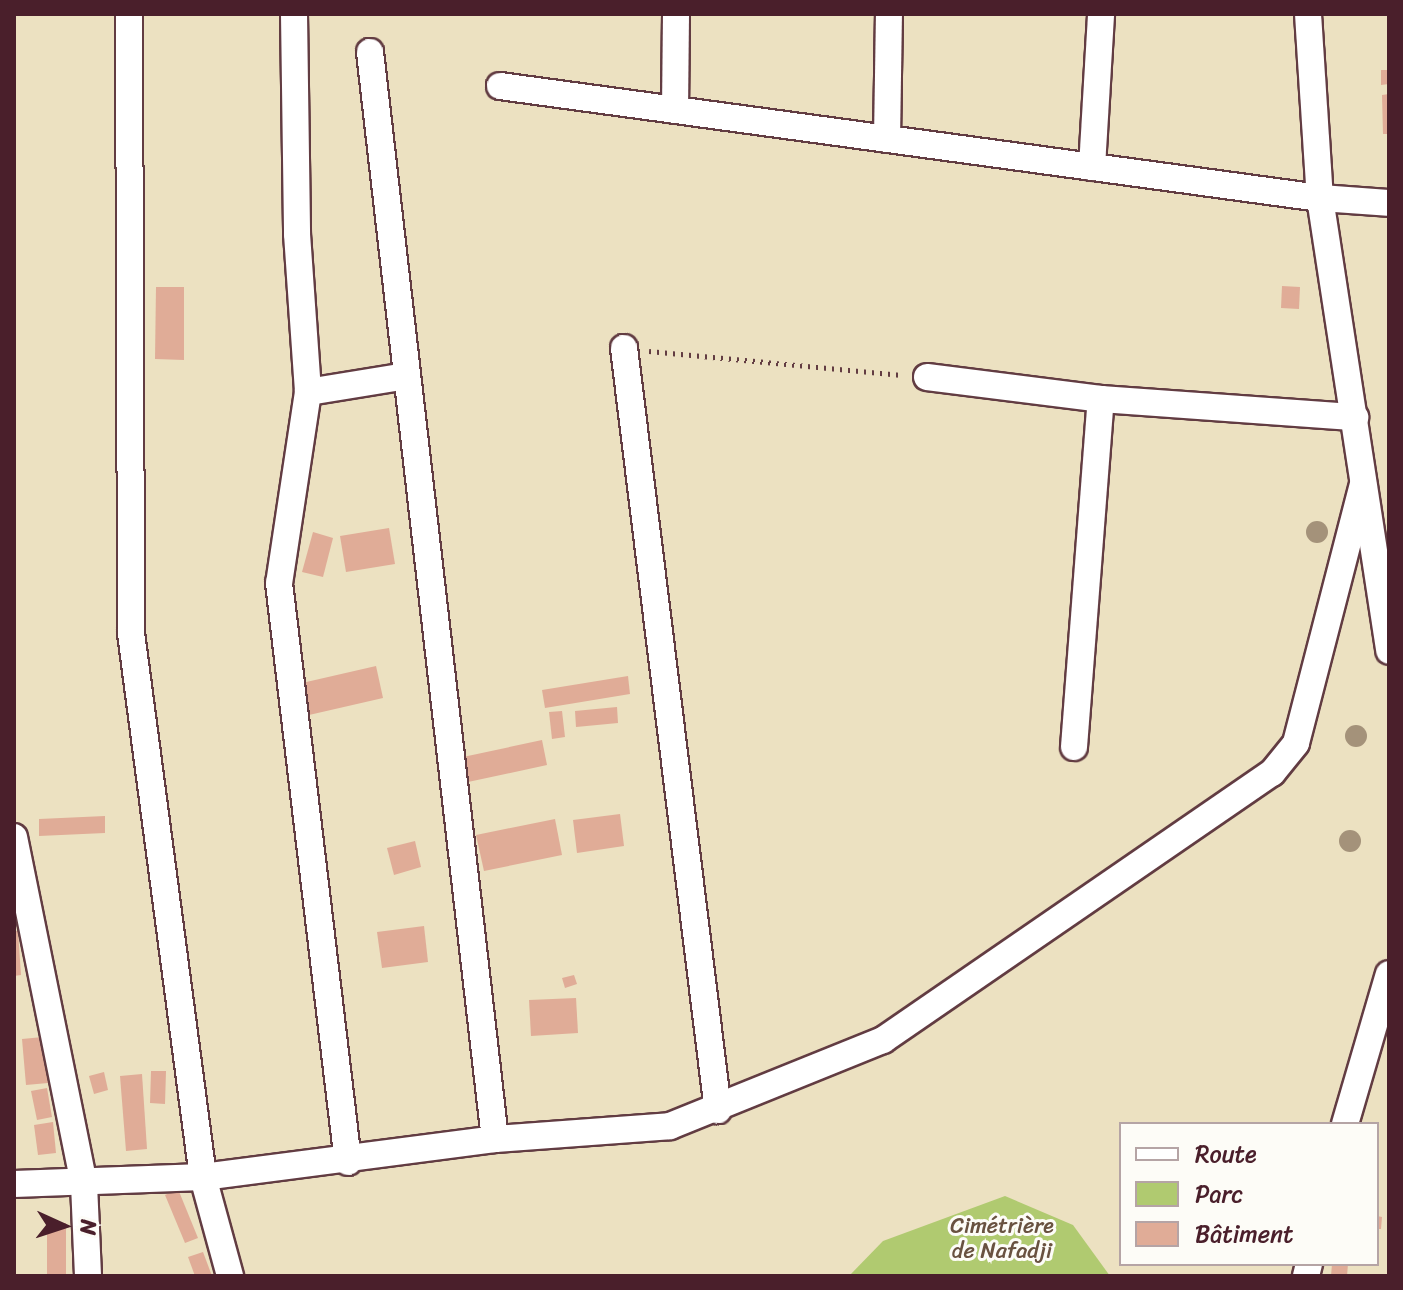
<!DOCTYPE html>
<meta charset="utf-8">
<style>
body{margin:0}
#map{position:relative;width:1403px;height:1290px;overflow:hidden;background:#ece1c1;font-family:Sriracha,sans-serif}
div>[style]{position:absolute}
.green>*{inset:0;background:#b0ca70}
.building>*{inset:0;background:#e0ac97}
.path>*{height:5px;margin-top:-2.5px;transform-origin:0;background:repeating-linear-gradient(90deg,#623c42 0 2px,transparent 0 8px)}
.roads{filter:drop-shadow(2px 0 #623c42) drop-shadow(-2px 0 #623c42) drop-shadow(0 2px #623c42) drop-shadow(0 -2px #623c42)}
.minor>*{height:26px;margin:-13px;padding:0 13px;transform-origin:13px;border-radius:13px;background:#fff}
.trees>*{width:22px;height:22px;margin:-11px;border-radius:50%;background:#a4927a}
span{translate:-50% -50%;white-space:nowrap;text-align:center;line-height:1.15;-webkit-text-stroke:6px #fdfcf7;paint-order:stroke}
.park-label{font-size:22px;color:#695240}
.frame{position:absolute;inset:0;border:16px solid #4a1f2b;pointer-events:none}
.legend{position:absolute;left:1119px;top:1122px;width:260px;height:144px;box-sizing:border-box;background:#fdfcf7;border:2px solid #b5a4a5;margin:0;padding:10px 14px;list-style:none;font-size:24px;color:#4a1f2b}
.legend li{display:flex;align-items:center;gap:16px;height:40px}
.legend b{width:40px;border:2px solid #b5a4a5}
.north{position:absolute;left:24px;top:1186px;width:80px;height:80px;-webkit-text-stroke:6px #fdfcf7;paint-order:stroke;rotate:93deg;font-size:22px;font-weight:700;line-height:32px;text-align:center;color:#4a1f2b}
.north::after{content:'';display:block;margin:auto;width:28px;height:36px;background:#4a1f2b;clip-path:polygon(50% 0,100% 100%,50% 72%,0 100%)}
</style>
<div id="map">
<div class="green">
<i style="clip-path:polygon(1005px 1196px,1073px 1225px,1110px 1276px,849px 1276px,883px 1241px)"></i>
</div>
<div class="building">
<i style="clip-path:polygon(1381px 70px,1389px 70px,1389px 84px,1381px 85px)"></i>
<i style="clip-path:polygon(1389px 94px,1389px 134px,1383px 134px,1382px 95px)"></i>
<i style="clip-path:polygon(1282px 286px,1300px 287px,1299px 309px,1281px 308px)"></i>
<i style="clip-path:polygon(156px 287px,184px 287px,184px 360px,155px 359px)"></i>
<i style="clip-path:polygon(389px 528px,395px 564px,346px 572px,340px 536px)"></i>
<i style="clip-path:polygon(313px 532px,333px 538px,323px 577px,302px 572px)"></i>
<i style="clip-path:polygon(376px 666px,383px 698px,309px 715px,302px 683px)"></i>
<i style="clip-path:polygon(628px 676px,630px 694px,545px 708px,542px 690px)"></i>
<i style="clip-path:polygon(617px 707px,618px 723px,576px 727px,575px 711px)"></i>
<i style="clip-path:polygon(562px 711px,565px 737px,552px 739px,549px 712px)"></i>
<i style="clip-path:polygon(542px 740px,547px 765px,468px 782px,463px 757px)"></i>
<i style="clip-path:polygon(620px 814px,624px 846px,577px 853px,573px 820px)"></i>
<i style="clip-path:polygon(105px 816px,105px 833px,39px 836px,39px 819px)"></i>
<i style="clip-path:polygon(555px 819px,562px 855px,484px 871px,476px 835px)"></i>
<i style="clip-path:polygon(415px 841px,421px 867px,394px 875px,387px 848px)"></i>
<i style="clip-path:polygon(424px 926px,428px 962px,382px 968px,377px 932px)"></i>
<i style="clip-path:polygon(14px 931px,18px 931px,21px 975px,14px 976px)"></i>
<i style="clip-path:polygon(574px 975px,577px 984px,565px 988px,562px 978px)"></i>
<i style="clip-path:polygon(576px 998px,578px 1033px,531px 1036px,529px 1000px)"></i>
<i style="clip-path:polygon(43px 1037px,48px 1083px,26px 1085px,22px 1039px)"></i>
<i style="clip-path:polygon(151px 1071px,166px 1071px,165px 1104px,150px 1103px)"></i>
<i style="clip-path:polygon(104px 1072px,108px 1090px,94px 1094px,89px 1076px)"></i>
<i style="clip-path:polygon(142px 1074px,147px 1149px,126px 1151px,120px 1076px)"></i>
<i style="clip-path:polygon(47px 1088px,52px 1117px,37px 1120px,31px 1091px)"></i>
<i style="clip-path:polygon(53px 1122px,56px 1153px,38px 1155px,34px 1125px)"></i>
<i style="clip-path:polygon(178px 1189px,198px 1238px,185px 1243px,165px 1195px)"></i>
<i style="clip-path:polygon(1377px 1216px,1382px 1217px,1381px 1229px,1377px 1229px)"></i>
<i style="clip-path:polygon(47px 1223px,66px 1223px,66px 1276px,47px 1276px)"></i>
<i style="clip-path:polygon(203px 1252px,212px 1276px,195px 1276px,188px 1257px)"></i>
<i style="clip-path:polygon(1332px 1264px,1348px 1264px,1347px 1276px,1331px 1276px)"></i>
</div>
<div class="path">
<i style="left:649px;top:351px;width:254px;rotate:5.4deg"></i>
</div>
<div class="roads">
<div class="minor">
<i style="left:129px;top:14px;width:619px;rotate:89.81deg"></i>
<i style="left:131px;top:633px;width:549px;rotate:82.46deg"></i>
<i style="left:203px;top:1177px;width:103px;rotate:74.7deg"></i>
<i style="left:294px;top:14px;width:220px;rotate:89.2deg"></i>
<i style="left:297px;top:234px;width:158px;rotate:86deg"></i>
<i style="left:308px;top:392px;width:193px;rotate:98.6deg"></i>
<i style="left:279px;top:583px;width:583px;rotate:83.2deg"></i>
<i style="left:1308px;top:14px;width:184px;rotate:86.3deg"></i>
<i style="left:1320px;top:198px;width:458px;rotate:81.3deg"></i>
<i style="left:370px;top:52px;width:1094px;rotate:83.44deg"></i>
<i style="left:500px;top:86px;width:828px;rotate:7.78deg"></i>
<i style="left:1320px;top:198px;width:69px;rotate:4.1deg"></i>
<i style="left:675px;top:110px;width:96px;rotate:-89.4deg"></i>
<i style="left:887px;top:139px;width:125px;rotate:-89.1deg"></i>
<i style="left:1092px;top:167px;width:153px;rotate:-86.6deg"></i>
<i style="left:624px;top:348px;width:768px;rotate:82.97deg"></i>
<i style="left:927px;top:377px;width:175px;rotate:7.2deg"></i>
<i style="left:1101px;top:399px;width:255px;rotate:4.1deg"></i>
<i style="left:308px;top:392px;width:100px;rotate:-9.2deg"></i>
<i style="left:1074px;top:747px;width:349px;rotate:-85.6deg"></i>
<i style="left:14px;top:837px;width:354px;rotate:78.6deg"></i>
<i style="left:84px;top:1184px;width:92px;rotate:87.5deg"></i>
<i style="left:1345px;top:1124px;width:156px;rotate:-73.7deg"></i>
<i style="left:14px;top:1184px;width:189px;rotate:-2.1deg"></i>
<i style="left:203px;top:1177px;width:294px;rotate:-7.4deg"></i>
<i style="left:495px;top:1139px;width:175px;rotate:-4.2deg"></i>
<i style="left:670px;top:1126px;width:230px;rotate:-22deg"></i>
<i style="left:883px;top:1040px;width:472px;rotate:-34.5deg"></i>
<i style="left:1272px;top:773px;width:38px;rotate:-51deg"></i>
<i style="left:1296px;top:743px;width:268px;rotate:-75.5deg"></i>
<i style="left:1306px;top:1276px;width:12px;rotate:-76deg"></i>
</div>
</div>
<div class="trees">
<i style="left:1317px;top:532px"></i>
<i style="left:1356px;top:736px"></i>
<i style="left:1350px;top:841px"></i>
</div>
<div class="park-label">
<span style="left:1002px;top:1238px">Cimétrière<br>de Nafadji</span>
</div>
<div class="frame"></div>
<ul class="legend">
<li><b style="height:10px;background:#fff"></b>Route</li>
<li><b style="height:22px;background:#b0ca70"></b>Parc</li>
<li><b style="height:22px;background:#e0ac97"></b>Bâtiment</li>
</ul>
<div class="north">N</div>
</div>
